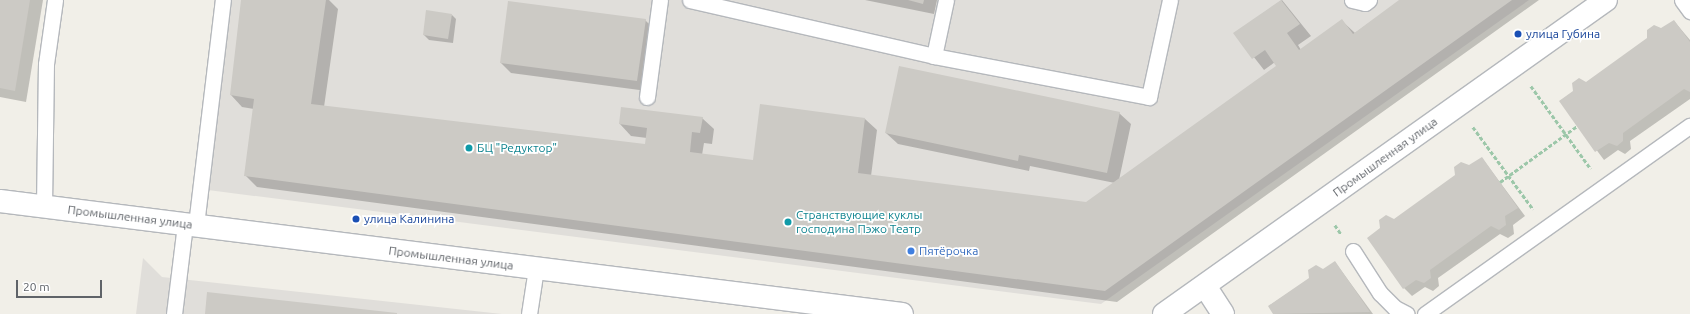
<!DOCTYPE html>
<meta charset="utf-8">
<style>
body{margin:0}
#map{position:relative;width:1690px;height:314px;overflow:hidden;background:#f1efe8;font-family:Ubuntu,sans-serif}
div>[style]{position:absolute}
.industrial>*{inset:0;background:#e0deda}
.shadow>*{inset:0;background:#0003}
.building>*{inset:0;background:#cccac5}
.path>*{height:2.5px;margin-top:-1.25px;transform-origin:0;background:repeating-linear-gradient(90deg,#9cc7a9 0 4px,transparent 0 6px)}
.roads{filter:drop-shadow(1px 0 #b5b8bc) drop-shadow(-1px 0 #b5b8bc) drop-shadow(0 1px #b5b8bc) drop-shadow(0 -1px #b5b8bc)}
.lane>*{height:15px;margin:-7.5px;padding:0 7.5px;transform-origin:7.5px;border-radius:7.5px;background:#fff}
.street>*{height:22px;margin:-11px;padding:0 11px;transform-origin:11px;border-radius:11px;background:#fff}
.secondary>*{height:22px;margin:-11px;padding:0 11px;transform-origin:11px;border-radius:11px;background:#fff}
.dots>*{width:11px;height:11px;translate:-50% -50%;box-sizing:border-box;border:2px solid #fff;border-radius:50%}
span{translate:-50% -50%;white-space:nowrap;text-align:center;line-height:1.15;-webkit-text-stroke:3.5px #fff;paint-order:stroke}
.transit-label{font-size:12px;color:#164399}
.left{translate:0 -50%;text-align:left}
.culture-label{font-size:12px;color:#0d838f}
.street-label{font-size:12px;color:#5f6368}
.shop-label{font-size:12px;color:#366cbe}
.scale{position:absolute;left:16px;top:280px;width:86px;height:18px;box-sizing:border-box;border:2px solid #5f6368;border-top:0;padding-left:5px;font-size:12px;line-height:14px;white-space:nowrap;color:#5f6368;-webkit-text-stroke:3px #fff;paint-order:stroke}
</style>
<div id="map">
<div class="industrial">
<i style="clip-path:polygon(232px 0,1529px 0,1101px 304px,208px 190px)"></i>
<i style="clip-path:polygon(143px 258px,162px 277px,502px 314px,136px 314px)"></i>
</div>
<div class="shadow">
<i style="clip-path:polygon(0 0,43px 0,26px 102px,0 97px)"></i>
<i style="clip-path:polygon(242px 0,329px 0,338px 9px,324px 107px,646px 145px,647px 138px,631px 136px,620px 124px,702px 118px,714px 129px,712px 144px,704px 143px,702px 155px,754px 161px,865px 119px,877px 130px,871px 176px,1086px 203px,1115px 183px,1030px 166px,1029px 171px,898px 144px,886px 133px,1119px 113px,1131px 124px,1119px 180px,1278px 66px,1275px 62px,1264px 70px,1235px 33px,1282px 0,1311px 36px,1298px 45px,1301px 50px,1342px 21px,1355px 33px,1401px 0,1539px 0,1117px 302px,257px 187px,245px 175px,254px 109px,242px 107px,231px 95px)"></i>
<i style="clip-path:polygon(865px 0,937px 0,934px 14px)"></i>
<i style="clip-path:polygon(452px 15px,456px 19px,453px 43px,429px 40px,424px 35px)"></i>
<i style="clip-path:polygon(645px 20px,655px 30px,647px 91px,511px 73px,501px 63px)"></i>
<i style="clip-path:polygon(1674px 21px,1690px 40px,1690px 99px,1630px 141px,1631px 149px,1625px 154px,1618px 150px,1604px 160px,1560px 101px)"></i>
<i style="clip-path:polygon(1482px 158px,1525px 216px,1513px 225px,1514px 234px,1508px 238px,1500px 234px,1438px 278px,1439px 286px,1433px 291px,1425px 287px,1412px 296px,1404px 288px,1394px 220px)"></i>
<i style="clip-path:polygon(1335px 262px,1373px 314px,1274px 314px,1269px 306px)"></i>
</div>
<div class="building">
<i style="clip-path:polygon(0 0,30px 0,15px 91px,0 88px)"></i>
<i style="clip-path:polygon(241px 0,326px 0,311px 104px,645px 144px,647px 128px,619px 124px,621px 107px,703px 117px,700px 133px,692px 132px,690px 152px,753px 160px,760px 104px,865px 118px,858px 173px,1086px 202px,1276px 66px,1265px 50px,1252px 59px,1233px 33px,1281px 0,1300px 24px,1287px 33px,1299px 50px,1342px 19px,1353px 34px,1399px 0,1512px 0,1105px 291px,244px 176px,254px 99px,230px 95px)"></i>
<i style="clip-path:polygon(908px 0,924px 0,923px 4px)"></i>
<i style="clip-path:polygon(508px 1px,646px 19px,637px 81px,500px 63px)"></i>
<i style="clip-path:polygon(426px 10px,452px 14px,448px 39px,423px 35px)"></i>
<i style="clip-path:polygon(1674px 20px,1690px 42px,1690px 92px,1684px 89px,1623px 133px,1623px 141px,1617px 146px,1609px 143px,1595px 152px,1559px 101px,1573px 91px,1572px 83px,1579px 78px,1586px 82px,1647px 38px,1647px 30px,1654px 25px,1661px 28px)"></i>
<i style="clip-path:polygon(899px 66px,1120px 112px,1107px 173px,1019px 155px,1018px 161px,885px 133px)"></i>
<i style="clip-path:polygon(1482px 157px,1518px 208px,1505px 216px,1506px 225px,1499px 230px,1491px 226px,1430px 270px,1431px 278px,1424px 283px,1416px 280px,1403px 289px,1367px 238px,1380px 228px,1379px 220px,1386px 215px,1394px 219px,1455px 175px,1454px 167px,1461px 162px,1469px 165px)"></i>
<i style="clip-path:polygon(1335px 261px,1370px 312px,1273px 314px,1268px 306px,1309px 278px,1308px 270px,1316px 265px,1323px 269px)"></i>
<i style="clip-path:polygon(207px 292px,397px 313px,397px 314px,205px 314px)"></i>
</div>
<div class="path">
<i style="left:1531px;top:86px;width:102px;rotate:54.1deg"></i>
<i style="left:1473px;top:127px;width:102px;rotate:53.8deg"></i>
<i style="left:1500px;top:182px;width:95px;rotate:-36deg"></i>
<i style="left:1335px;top:225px;width:11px;rotate:56deg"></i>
</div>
<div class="roads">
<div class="lane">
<i style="left:690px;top:0;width:250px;rotate:12.9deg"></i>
<i style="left:934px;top:56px;width:219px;rotate:10.8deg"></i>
<i style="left:1149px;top:97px;width:99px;rotate:-77.8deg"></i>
<i style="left:1352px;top:0;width:13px;rotate:13deg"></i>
<i style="left:1365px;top:3px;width:5px;rotate:-37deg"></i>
<i style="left:1682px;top:0;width:14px;rotate:54deg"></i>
<i style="left:934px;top:56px;width:57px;rotate:-77.9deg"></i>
<i style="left:647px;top:97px;width:98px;rotate:-82.4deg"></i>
<i style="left:44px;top:206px;width:142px;rotate:-89.2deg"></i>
<i style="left:46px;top:64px;width:65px;rotate:-82deg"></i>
<i style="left:196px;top:225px;width:227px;rotate:-83.2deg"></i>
<i style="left:1353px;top:251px;width:50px;rotate:57.3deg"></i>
<i style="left:1380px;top:293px;width:21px;rotate:45deg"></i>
<i style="left:1395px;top:308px;width:13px;rotate:27deg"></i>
<i style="left:174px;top:314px;width:91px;rotate:-83deg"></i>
<i style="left:529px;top:314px;width:47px;rotate:-81.3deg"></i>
<i style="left:1425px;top:314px;width:325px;rotate:-35.4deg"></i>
</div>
<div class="street">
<i style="left:1205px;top:286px;width:33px;rotate:57deg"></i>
</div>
<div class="secondary">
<i style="left:0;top:201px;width:909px;rotate:7.14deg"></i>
<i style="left:1164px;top:314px;width:542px;rotate:-35.39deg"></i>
</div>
</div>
<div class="dots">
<i style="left:1518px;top:34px;background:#1a4fb4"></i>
<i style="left:469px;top:148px;background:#0f9aa8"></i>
<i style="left:356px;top:219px;background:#1a4fb4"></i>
<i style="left:788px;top:222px;background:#0f9aa8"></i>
<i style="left:911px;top:251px;background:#3f7fe0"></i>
</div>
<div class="transit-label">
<span class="left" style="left:1526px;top:34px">улица Губина</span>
<span class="left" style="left:364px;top:219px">улица Калинина</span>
</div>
<div class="culture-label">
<span class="left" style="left:477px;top:148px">БЦ "Редуктор"</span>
<span class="left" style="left:796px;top:222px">Странствующие куклы<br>господина Пэжо Театр</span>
</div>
<div class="street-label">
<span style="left:1385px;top:157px;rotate:-36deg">Промышленная улица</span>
<span style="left:130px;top:217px;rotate:7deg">Промышленная улица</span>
<span style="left:451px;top:258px;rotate:7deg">Промышленная улица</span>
</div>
<div class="shop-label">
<span class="left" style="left:919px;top:251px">Пятёрочка</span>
</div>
<div class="scale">20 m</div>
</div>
